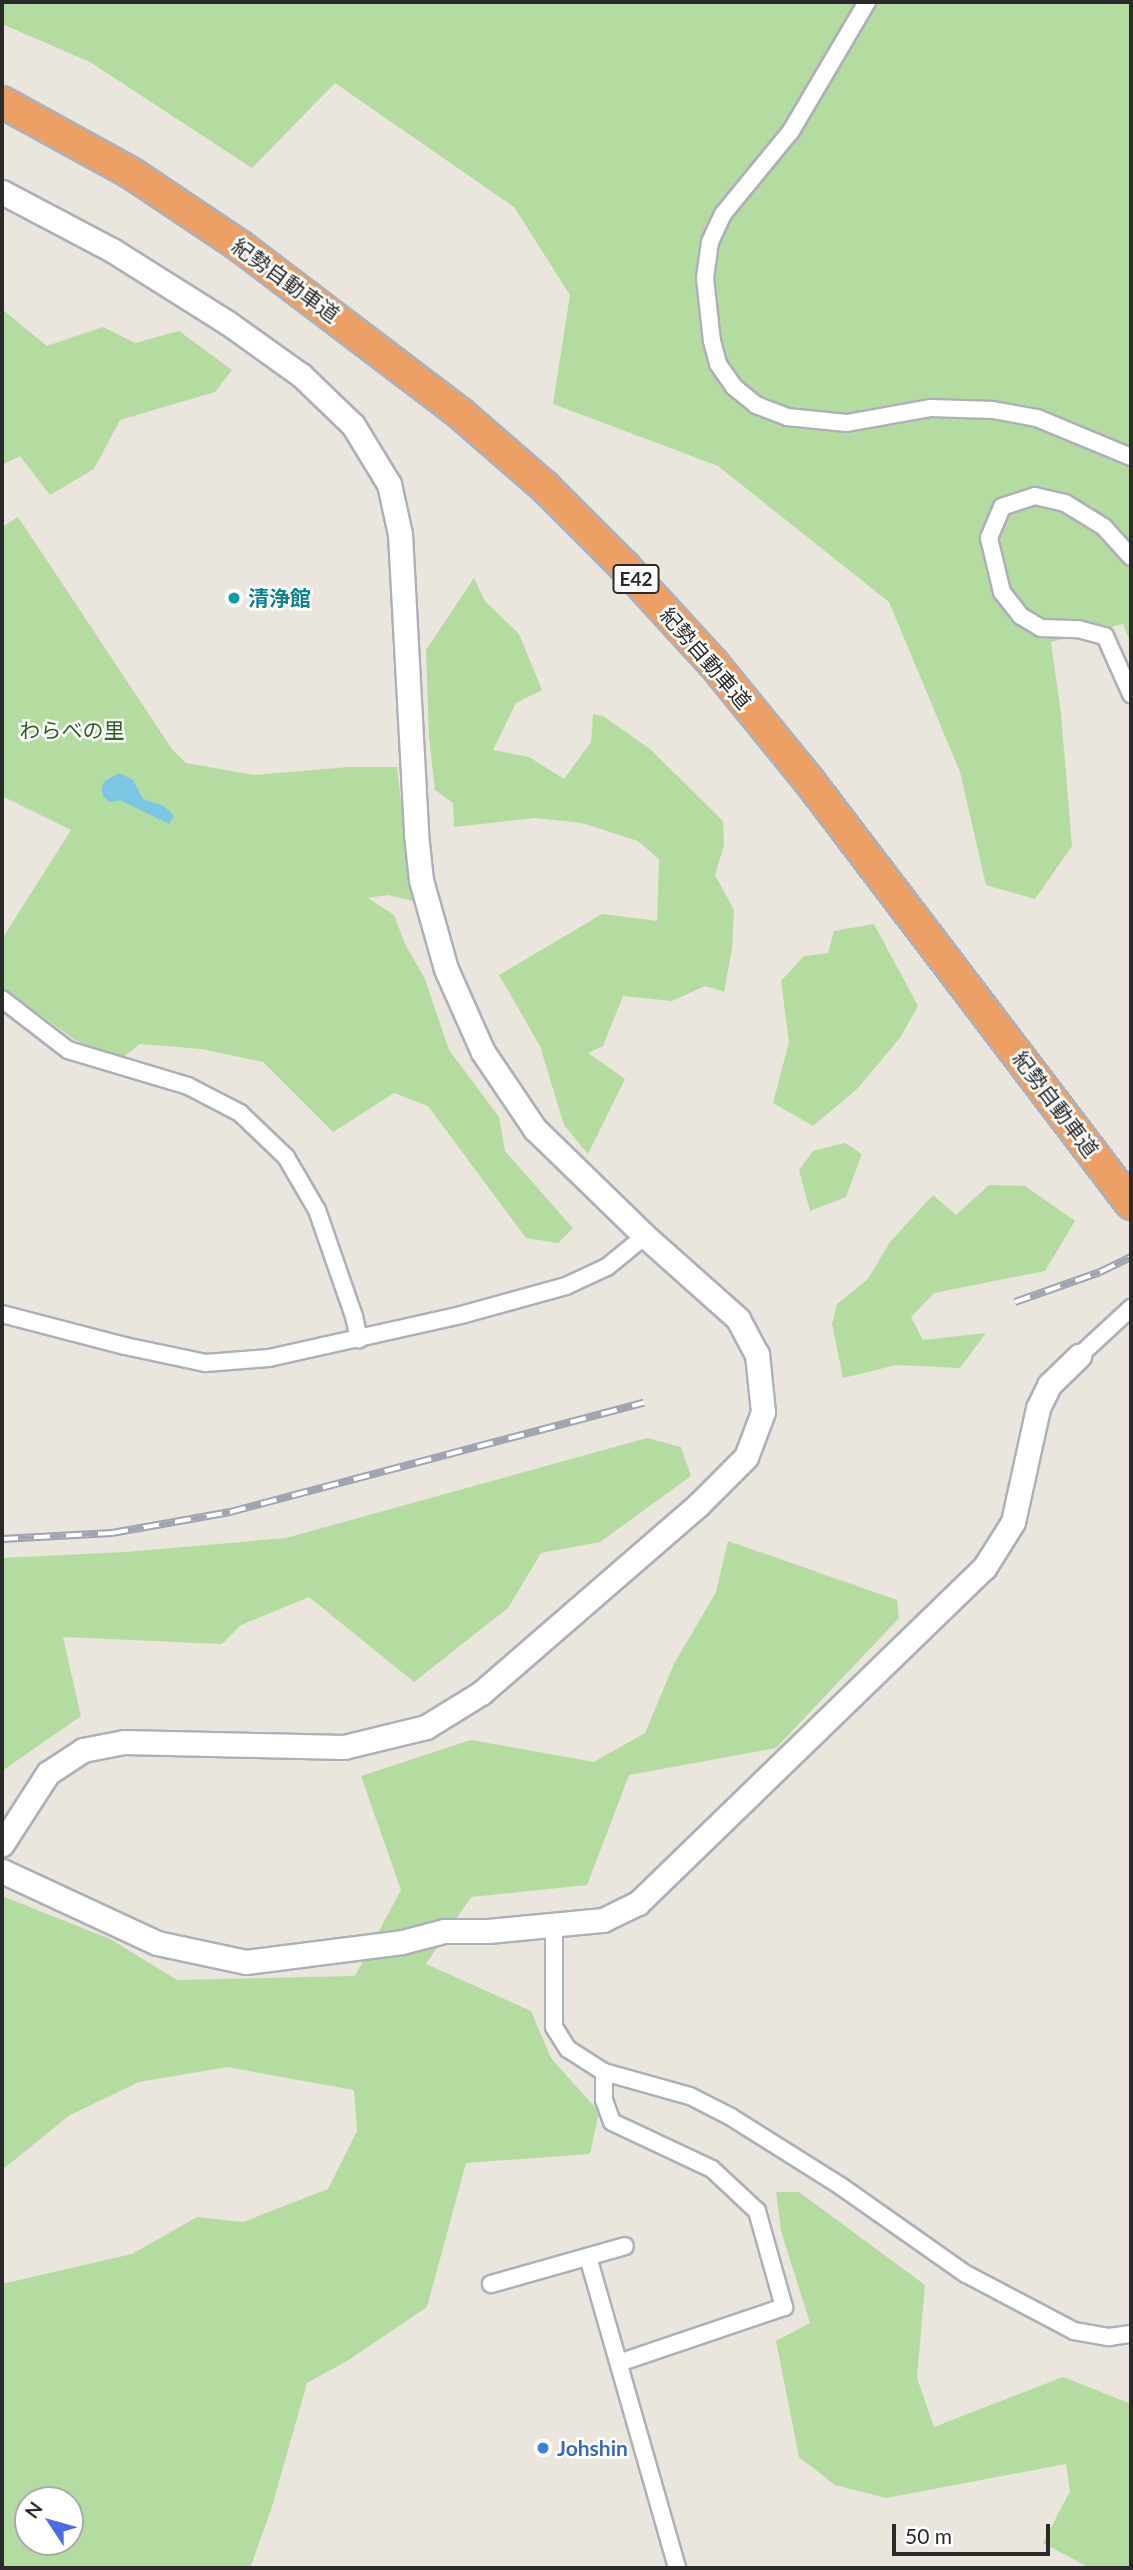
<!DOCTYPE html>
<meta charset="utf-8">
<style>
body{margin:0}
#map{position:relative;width:1133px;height:2570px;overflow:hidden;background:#eae5dd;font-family:Lato,"Noto Sans JP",sans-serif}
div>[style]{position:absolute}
.green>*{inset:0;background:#b4dba0}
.water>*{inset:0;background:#7bc6e2}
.roads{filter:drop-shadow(2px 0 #aeb0b9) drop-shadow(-2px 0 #aeb0b9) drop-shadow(0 2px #aeb0b9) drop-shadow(0 -2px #aeb0b9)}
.street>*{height:16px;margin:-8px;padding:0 8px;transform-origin:8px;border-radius:8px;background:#fff}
.secondary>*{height:23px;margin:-11.5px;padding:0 11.5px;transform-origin:11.5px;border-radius:11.5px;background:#fff}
.highway>*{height:30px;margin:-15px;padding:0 15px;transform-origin:15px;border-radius:15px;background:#eda066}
.rail>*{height:8px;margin-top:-4px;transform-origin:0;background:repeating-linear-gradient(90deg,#fff 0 16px,#a1a3b2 0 32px);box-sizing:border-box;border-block:2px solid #a1a3b2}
.dots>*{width:19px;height:19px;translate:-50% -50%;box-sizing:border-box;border:4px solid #fff;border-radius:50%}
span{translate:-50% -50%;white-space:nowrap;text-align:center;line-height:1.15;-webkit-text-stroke:5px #fff;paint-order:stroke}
.shield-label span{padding:2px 5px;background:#fff;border:2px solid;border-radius:5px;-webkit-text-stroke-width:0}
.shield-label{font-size:19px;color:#2a2a2a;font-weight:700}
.street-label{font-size:21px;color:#2a2a2a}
.culture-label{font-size:21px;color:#0d838f;font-weight:700}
.left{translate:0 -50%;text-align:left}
.park-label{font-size:21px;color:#2e5f22}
.shop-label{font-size:21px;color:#366cbe;font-weight:700}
.frame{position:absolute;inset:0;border:4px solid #2a2a2a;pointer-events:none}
.north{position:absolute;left:14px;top:2486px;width:70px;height:70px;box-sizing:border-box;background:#fff;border:2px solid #aaa;border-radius:50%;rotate:306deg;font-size:19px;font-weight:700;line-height:28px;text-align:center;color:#2a2a2a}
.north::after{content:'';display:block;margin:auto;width:24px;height:32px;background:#4e6be6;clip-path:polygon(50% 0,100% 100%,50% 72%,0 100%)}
.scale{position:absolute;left:892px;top:2524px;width:158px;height:32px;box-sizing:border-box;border:4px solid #2a2a2a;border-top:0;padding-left:9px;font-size:21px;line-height:24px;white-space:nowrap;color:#2a2a2a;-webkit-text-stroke:5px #fff;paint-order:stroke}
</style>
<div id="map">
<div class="green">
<i style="clip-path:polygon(2px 2px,1131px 2px,1131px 644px,1123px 624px,1051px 642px,1061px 714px,1072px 846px,1035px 899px,986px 885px,960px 772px,889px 602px,718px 466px,553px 404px,570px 295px,514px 207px,335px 83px,252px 168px,90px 62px,2px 24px)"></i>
<i style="clip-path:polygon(2px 309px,47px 346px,103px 327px,135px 343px,179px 331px,232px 370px,215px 392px,120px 420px,94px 469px,50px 495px,20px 456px,2px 465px)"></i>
<i style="clip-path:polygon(18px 517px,172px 749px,186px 763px,254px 775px,349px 767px,397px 767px,413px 901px,388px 895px,368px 898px,394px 915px,405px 944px,425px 979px,449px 1050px,499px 1117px,505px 1151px,573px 1228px,558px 1243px,526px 1238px,428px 1106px,394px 1093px,333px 1132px,263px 1062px,201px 1049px,140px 1044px,122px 1058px,75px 1040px,2px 987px,2px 939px,71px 830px,2px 796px,2px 527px)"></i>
<i style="clip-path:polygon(474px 578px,485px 601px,519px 634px,542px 690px,516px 703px,493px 750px,529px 757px,564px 779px,591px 742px,593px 714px,603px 716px,650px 749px,723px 821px,724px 845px,715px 875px,734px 910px,732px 949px,724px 992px,705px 986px,672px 1001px,623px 996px,603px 1046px,588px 1053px,625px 1079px,588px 1154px,564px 1125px,540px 1046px,499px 975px,602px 914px,657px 921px,659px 859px,638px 841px,582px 823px,535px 818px,454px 827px,453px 803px,435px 790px,429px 737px,426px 650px)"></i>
<i style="clip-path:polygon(874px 924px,918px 1006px,900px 1038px,858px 1088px,813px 1126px,773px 1103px,789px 1042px,781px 981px,804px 956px,828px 953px,834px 931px)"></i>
<i style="clip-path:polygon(845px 1143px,862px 1154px,846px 1197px,810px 1211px,799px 1170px,813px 1151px)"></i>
<i style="clip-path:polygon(989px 1185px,1025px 1186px,1075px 1221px,1045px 1271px,934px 1293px,911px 1317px,923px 1340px,986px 1333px,960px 1368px,896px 1365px,843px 1378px,832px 1324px,837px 1304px,868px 1279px,890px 1242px,933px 1195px,956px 1215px)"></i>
<i style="clip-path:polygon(647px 1438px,681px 1447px,691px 1476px,600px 1542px,541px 1553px,508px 1608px,414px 1682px,309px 1597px,241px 1625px,222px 1644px,63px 1637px,81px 1716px,2px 1771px,2px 1558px,126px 1552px,286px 1538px)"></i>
<i style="clip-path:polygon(evenodd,728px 1541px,897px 1600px,899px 1618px,776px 1748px,629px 1775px,587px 1885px,471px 1897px,426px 1964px,531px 2011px,551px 2058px,599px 2112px,590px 2154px,466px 2163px,427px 2307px,347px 2361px,307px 2383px,271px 2510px,250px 2568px,2px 2568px,2px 2284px,132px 2254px,197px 2217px,243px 2222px,328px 2189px,357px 2131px,354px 2090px,227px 2067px,139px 2082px,70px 2115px,2px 2170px,2px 1896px,110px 1939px,177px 1980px,355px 1976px,401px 1890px,361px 1776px,471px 1740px,594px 1762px,645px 1733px,674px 1664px,716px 1592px,728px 1541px,28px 2500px,70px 2500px,70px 2542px,28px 2542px,28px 2500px)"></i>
<i style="clip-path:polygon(776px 2192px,799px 2192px,925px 2285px,917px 2378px,934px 2427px,1063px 2377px,1131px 2404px,1131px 2568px,1090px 2568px,1043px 2543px,1070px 2491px,1066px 2464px,886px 2498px,835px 2485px,799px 2457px,776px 2341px,810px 2323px,781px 2231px)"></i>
</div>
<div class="water">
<i style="clip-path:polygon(119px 773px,133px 780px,143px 799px,164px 806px,174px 816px,169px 824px,120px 800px,110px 802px,104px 797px,101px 790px,105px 781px)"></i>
</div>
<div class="roads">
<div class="street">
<i style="left:867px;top:2px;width:150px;rotate:120.5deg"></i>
<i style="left:791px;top:131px;width:107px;rotate:129.3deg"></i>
<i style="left:723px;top:214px;width:31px;rotate:115deg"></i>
<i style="left:710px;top:242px;width:36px;rotate:98deg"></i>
<i style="left:705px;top:278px;width:63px;rotate:83.7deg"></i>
<i style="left:712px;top:341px;width:24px;rotate:75deg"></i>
<i style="left:718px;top:364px;width:28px;rotate:55deg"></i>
<i style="left:734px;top:387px;width:28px;rotate:39deg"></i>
<i style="left:756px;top:405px;width:33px;rotate:21deg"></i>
<i style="left:787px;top:417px;width:60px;rotate:5.7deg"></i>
<i style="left:847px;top:423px;width:84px;rotate:-10.2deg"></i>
<i style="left:930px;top:408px;width:63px;rotate:1.8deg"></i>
<i style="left:993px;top:410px;width:45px;rotate:10.3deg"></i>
<i style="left:1037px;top:418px;width:102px;rotate:22.5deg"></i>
<i style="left:1131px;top:557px;width:40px;rotate:-132deg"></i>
<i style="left:1104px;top:527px;width:46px;rotate:-148.4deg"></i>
<i style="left:1065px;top:503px;width:31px;rotate:-167deg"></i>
<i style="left:1035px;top:496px;width:35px;rotate:162deg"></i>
<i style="left:1002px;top:507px;width:34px;rotate:113deg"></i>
<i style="left:989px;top:538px;width:56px;rotate:76.5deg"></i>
<i style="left:1002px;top:592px;width:31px;rotate:52deg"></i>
<i style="left:1021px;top:616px;width:23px;rotate:31deg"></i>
<i style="left:1041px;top:628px;width:37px;rotate:2deg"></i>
<i style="left:1078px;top:629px;width:28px;rotate:15deg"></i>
<i style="left:1105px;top:636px;width:64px;rotate:65.9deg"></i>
<i style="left:2px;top:999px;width:83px;rotate:37.7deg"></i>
<i style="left:68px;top:1050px;width:125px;rotate:16.7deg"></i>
<i style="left:188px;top:1086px;width:59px;rotate:27.4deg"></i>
<i style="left:240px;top:1113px;width:64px;rotate:43.7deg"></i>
<i style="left:286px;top:1157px;width:61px;rotate:59.7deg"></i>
<i style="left:317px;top:1210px;width:112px;rotate:70.8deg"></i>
<i style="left:354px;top:1316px;width:24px;rotate:78deg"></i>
<i style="left:2px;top:1314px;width:127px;rotate:14.6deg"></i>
<i style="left:125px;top:1346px;width:83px;rotate:11.9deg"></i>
<i style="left:206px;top:1363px;width:63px;rotate:-4.5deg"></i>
<i style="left:269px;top:1358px;width:197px;rotate:-12.6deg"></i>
<i style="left:461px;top:1315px;width:109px;rotate:-15.4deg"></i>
<i style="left:566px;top:1286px;width:45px;rotate:-24.9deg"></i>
<i style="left:607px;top:1267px;width:49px;rotate:-39.2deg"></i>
<i style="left:1079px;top:1356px;width:71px;rotate:-42.7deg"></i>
<i style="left:554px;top:1925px;width:102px;rotate:90deg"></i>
<i style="left:554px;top:2027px;width:26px;rotate:58deg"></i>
<i style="left:568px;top:2049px;width:43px;rotate:32.6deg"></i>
<i style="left:604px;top:2072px;width:89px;rotate:15.6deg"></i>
<i style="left:690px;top:2096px;width:46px;rotate:27.1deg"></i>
<i style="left:731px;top:2117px;width:131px;rotate:32.2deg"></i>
<i style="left:842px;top:2187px;width:151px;rotate:35.1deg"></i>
<i style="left:966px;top:2274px;width:122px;rotate:27.8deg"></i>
<i style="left:1074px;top:2331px;width:36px;rotate:10deg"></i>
<i style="left:1109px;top:2337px;width:22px;rotate:-8deg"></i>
<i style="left:604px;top:2072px;width:28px;rotate:90deg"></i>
<i style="left:604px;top:2100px;width:23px;rotate:70deg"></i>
<i style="left:612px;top:2122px;width:110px;rotate:25.2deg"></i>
<i style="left:712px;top:2169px;width:62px;rotate:43deg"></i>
<i style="left:757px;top:2211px;width:100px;rotate:74.3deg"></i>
<i style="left:784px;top:2307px;width:174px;rotate:161.3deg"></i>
<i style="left:588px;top:2257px;width:323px;rotate:74deg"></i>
<i style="left:491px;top:2284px;width:139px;rotate:-15.8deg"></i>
</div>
<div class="secondary">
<i style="left:2px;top:192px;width:124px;rotate:27.8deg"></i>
<i style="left:112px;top:250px;width:137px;rotate:32.2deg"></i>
<i style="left:228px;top:323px;width:90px;rotate:35.5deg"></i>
<i style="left:301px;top:375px;width:72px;rotate:43.9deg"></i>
<i style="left:353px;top:425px;width:69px;rotate:58.6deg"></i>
<i style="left:389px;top:484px;width:51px;rotate:77.6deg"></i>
<i style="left:400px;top:534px;width:300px;rotate:86.9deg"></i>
<i style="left:416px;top:834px;width:46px;rotate:83.8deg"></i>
<i style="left:421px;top:880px;width:92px;rotate:74.3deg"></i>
<i style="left:446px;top:969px;width:91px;rotate:66deg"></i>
<i style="left:483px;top:1052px;width:93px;rotate:56deg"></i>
<i style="left:535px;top:1129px;width:153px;rotate:44.2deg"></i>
<i style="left:645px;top:1236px;width:125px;rotate:41.7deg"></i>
<i style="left:738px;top:1319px;width:40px;rotate:62deg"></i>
<i style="left:757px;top:1354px;width:58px;rotate:84.1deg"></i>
<i style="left:763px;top:1412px;width:48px;rotate:110.7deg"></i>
<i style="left:746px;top:1457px;width:68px;rotate:135deg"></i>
<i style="left:698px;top:1505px;width:287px;rotate:139.1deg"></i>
<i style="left:481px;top:1693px;width:65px;rotate:148.3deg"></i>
<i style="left:426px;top:1727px;width:84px;rotate:166.3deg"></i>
<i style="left:344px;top:1747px;width:220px;rotate:-178.7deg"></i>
<i style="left:124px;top:1742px;width:42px;rotate:169deg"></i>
<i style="left:83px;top:1750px;width:42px;rotate:146.7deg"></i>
<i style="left:48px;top:1773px;width:85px;rotate:122.9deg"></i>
<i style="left:2px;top:1871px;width:171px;rotate:24.9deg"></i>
<i style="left:157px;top:1943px;width:91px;rotate:12.1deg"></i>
<i style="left:246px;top:1962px;width:157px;rotate:-7.3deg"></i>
<i style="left:402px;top:1942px;width:43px;rotate:-14.7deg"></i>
<i style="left:444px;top:1931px;width:44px"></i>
<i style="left:488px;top:1931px;width:116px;rotate:-5.5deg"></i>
<i style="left:603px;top:1920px;width:39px;rotate:-26deg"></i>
<i style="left:638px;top:1903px;width:482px;rotate:-44.1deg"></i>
<i style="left:984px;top:1568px;width:54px;rotate:-57.8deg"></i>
<i style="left:1013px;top:1522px;width:117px;rotate:-77.6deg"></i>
<i style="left:1038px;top:1408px;width:25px;rotate:-64deg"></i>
<i style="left:1049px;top:1385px;width:42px;rotate:-44deg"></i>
</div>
<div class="highway">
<i style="left:2px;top:102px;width:147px;rotate:28.8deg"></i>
<i style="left:131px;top:173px;width:131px;rotate:33.8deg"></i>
<i style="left:240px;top:246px;width:278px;rotate:37.2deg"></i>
<i style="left:461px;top:414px;width:111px;rotate:41deg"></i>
<i style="left:545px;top:487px;width:112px;rotate:45deg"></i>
<i style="left:624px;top:566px;width:132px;rotate:47.5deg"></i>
<i style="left:713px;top:663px;width:154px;rotate:50.8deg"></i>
<i style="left:810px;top:782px;width:530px;rotate:52.74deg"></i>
</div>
</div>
<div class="rail">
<i style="left:1015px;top:1302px;width:90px;rotate:-19.4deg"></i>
<i style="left:1100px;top:1272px;width:34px;rotate:-26deg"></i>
<i style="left:2px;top:1539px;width:110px;rotate:-3.1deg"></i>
<i style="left:112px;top:1533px;width:120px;rotate:-10.1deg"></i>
<i style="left:230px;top:1512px;width:428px;rotate:-14.8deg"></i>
</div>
<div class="dots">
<i style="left:234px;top:598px;background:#0f9aa8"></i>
<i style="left:543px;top:2448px;background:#3f7fe0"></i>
</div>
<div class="shield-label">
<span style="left:636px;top:579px">E42</span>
</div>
<div class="street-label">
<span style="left:286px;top:280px;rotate:36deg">紀勢自動車道</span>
<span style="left:706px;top:658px;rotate:49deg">紀勢自動車道</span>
<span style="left:1056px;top:1104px;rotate:53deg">紀勢自動車道</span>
</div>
<div class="culture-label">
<span class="left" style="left:248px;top:598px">清浄館</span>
</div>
<div class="park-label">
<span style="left:72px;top:730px">わらべの里</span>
</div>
<div class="shop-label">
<span class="left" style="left:557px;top:2448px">Johshin</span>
</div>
<div class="frame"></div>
<div class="north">N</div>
<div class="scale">50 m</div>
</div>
